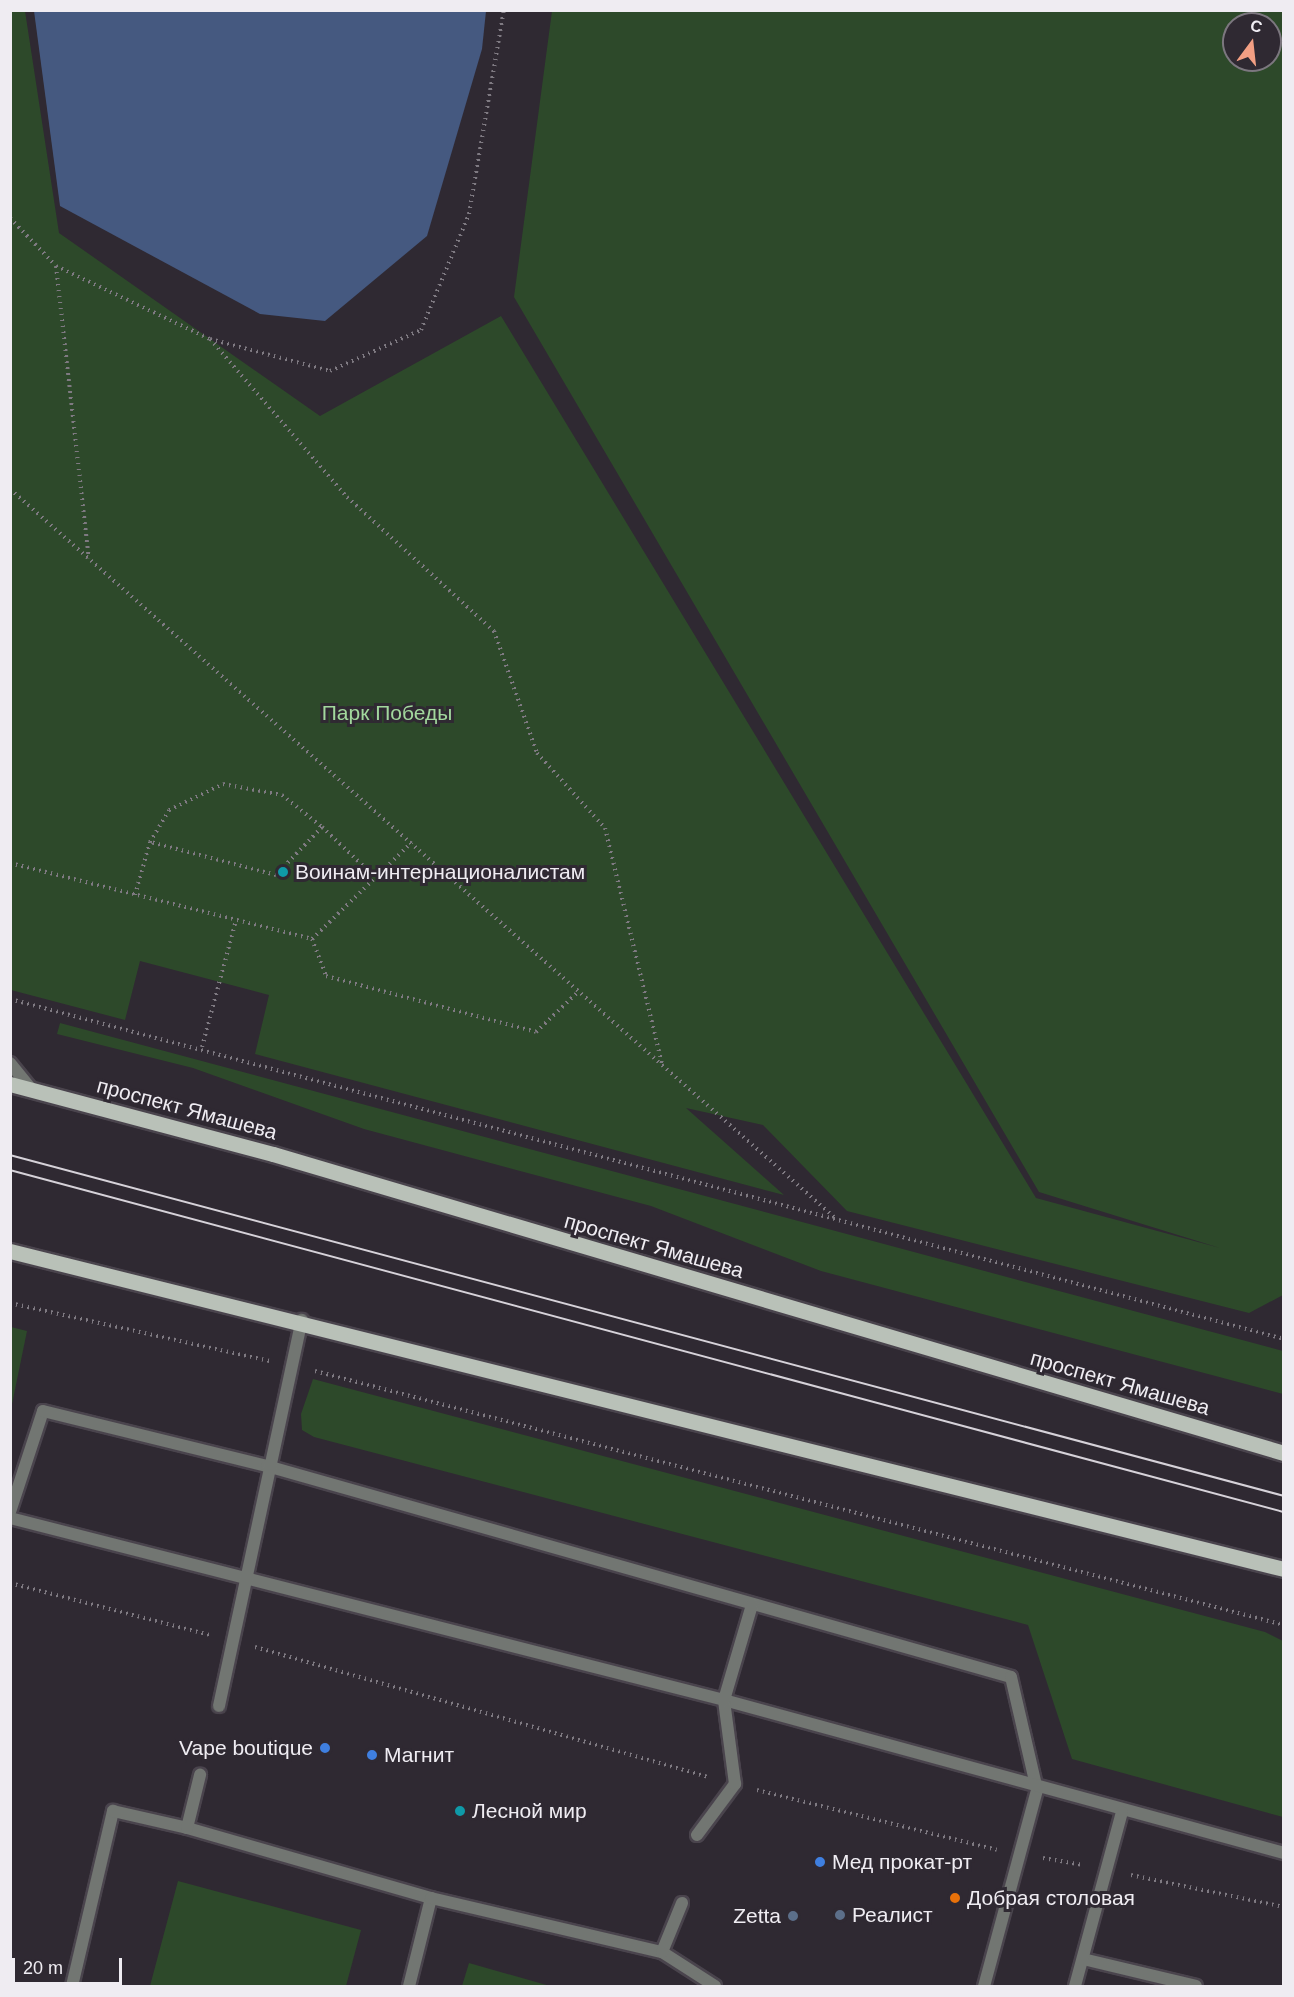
<!DOCTYPE html>
<meta charset="utf-8">
<style>
body{margin:0}
#map{position:relative;width:1294px;height:1997px;overflow:hidden;background:#2f2932;font-family:Helvetica,sans-serif}
div>[style]{position:absolute}
.green>*{inset:0;background:#2d492a}
.water>*{inset:0;background:#455980}
.path>*{height:4px;margin-top:-2px;transform-origin:0;background:repeating-linear-gradient(90deg,#7f7a82 0 1.5px,transparent 0 6px)}
.roads{filter:drop-shadow(2px 0 #4a444d) drop-shadow(-2px 0 #4a444d) drop-shadow(0 2px #4a444d) drop-shadow(0 -2px #4a444d)}
.lane>*{height:12px;margin:-6px;padding:0 6px;transform-origin:6px;border-radius:6px;background:#727672}
.primary>*{height:15px;margin:-7.5px;padding:0 7.5px;transform-origin:7.5px;border-radius:7.5px;background:#b9c1b8}
.tram>*{height:1.5px;margin:-0.75px;padding:0 0.75px;transform-origin:0.75px;border-radius:0.75px;background:#d6d2d9}
.dots>*{width:16px;height:16px;translate:-50% -50%;box-sizing:border-box;border:3px solid #2f2932;border-radius:50%}
span{translate:-50% -50%;white-space:nowrap;text-align:center;line-height:1.15;-webkit-text-stroke:6px #2f2932;paint-order:stroke}
.park-label{font-size:21px;color:#a2d89d}
.poi-label{font-size:21px;color:#efecf2}
.left{translate:0 -50%;text-align:left}
.right{translate:-100% -50%;text-align:right}
.street-label{font-size:21px;color:#efecf2}
.frame{position:absolute;inset:0;border:12px solid #efecf2;pointer-events:none}
.north{position:absolute;left:1222px;top:12px;width:60px;height:60px;box-sizing:border-box;background:#2f2932;border:2px solid #7c777f;border-radius:50%;rotate:15deg;font-size:16px;font-weight:700;line-height:24px;text-align:center;color:#efecf2}
.north::after{content:'';display:block;margin:auto;width:21px;height:27px;background:#f39f83;clip-path:polygon(50% 0,100% 100%,50% 72%,0 100%)}
.scale{position:absolute;left:12px;top:1958px;width:110px;height:27px;box-sizing:border-box;border:3px solid #efecf2;border-top:0;padding-left:8px;font-size:18px;line-height:21px;white-space:nowrap;color:#efecf2;-webkit-text-stroke:4px #2f2932;paint-order:stroke}
</style>
<div id="map">
<div class="green">
<i style="clip-path:polygon(evenodd,10px 11px,25px 11px,59px 233px,320px 416px,501px 316px,1036px 1198px,1220px 1248px,1039px 1192px,514px 297px,552px 11px,1283px 11px,1283px 1295px,1249px 1313px,847px 1211px,763px 1125px,686px 1108px,784px 1195px,255px 1054px,269px 995px,140px 961px,125px 1020px,11px 990px,10px 11px,1234px 24px,1270px 24px,1270px 60px,1234px 60px,1234px 24px)"></i>
<i style="clip-path:polygon(60px 1023px,1283px 1351px,1283px 1394px,821px 1271px,651px 1206px,364px 1129px,193px 1068px,57px 1034px)"></i>
<i style="clip-path:polygon(11px 1327px,27px 1331px,11px 1409px,10px 1327px)"></i>
<i style="clip-path:polygon(313px 1379px,1265px 1632px,1283px 1641px,1283px 1817px,1072px 1759px,1028px 1625px,314px 1437px,302px 1430px,301px 1414px)"></i>
<i style="clip-path:polygon(178px 1881px,361px 1930px,346px 1986px,150px 1986px)"></i>
<i style="clip-path:polygon(469px 1963px,550px 1986px,462px 1986px)"></i>
</div>
<div class="water">
<i style="clip-path:polygon(34px 11px,486px 11px,482px 49px,427px 236px,325px 321px,260px 314px,60px 206px)"></i>
</div>
<div class="path">
<i style="left:10px;top:218px;width:66px;rotate:46.2deg"></i>
<i style="left:56px;top:266px;width:294px;rotate:83.6deg"></i>
<i style="left:56px;top:266px;width:170px;rotate:25.4deg"></i>
<i style="left:210px;top:339px;width:124px;rotate:14.9deg"></i>
<i style="left:330px;top:371px;width:100px;rotate:-24.3deg"></i>
<i style="left:421px;top:330px;width:126px;rotate:-67.5deg"></i>
<i style="left:469px;top:214px;width:207px;rotate:-80.3deg"></i>
<i style="left:210px;top:339px;width:209px;rotate:49.1deg"></i>
<i style="left:347px;top:497px;width:199px;rotate:42.4deg"></i>
<i style="left:494px;top:631px;width:129px;rotate:70.6deg"></i>
<i style="left:537px;top:753px;width:101px;rotate:47.8deg"></i>
<i style="left:605px;top:828px;width:243px;rotate:76.4deg"></i>
<i style="left:10px;top:489px;width:1101px;rotate:41.46deg"></i>
<i style="left:322px;top:827px;width:70px;rotate:43.3deg"></i>
<i style="left:10px;top:863px;width:311px;rotate:14.1deg"></i>
<i style="left:312px;top:939px;width:40px;rotate:69deg"></i>
<i style="left:326px;top:976px;width:217px;rotate:14.9deg"></i>
<i style="left:536px;top:1032px;width:59px;rotate:-43.6deg"></i>
<i style="left:135px;top:895px;width:55px;rotate:-74.2deg"></i>
<i style="left:150px;top:842px;width:37px;rotate:-59deg"></i>
<i style="left:169px;top:810px;width:60px;rotate:-25.7deg"></i>
<i style="left:223px;top:784px;width:60px;rotate:10.6deg"></i>
<i style="left:282px;top:795px;width:51px;rotate:38.7deg"></i>
<i style="left:322px;top:827px;width:66px;rotate:133.8deg"></i>
<i style="left:276px;top:875px;width:130px;rotate:-165.3deg"></i>
<i style="left:312px;top:939px;width:139px;rotate:-44.1deg"></i>
<i style="left:10px;top:999px;width:1319px;rotate:14.94deg"></i>
<i style="left:202px;top:1047px;width:131px;rotate:-75deg"></i>
<i style="left:10px;top:1303px;width:266px;rotate:12.6deg"></i>
<i style="left:315px;top:1371px;width:1002px;rotate:14.69deg"></i>
<i style="left:10px;top:1583px;width:207px;rotate:14.6deg"></i>
<i style="left:255px;top:1647px;width:472px;rotate:16deg"></i>
<i style="left:757px;top:1790px;width:247px;rotate:14deg"></i>
<i style="left:1043px;top:1858px;width:41px;rotate:9.9deg"></i>
<i style="left:1131px;top:1875px;width:156px;rotate:11.8deg"></i>
</div>
<div class="roads">
<div class="lane">
<i style="left:10px;top:1063px;width:33px;rotate:51deg"></i>
<i style="left:10px;top:1512px;width:106px;rotate:-71.9deg"></i>
<i style="left:43px;top:1411px;width:231px;rotate:13.8deg"></i>
<i style="left:267px;top:1466px;width:773px;rotate:15.83deg"></i>
<i style="left:1011px;top:1677px;width:116px;rotate:77deg"></i>
<i style="left:1037px;top:1790px;width:203px;rotate:105.1deg"></i>
<i style="left:10px;top:1518px;width:737px;rotate:14.3deg"></i>
<i style="left:724px;top:1700px;width:581px;rotate:15.28deg"></i>
<i style="left:219px;top:1706px;width:395px;rotate:-77.9deg"></i>
<i style="left:187px;top:1828px;width:254px;rotate:16deg"></i>
<i style="left:431px;top:1898px;width:91px;rotate:104deg"></i>
<i style="left:697px;top:1835px;width:64px;rotate:-53.3deg"></i>
<i style="left:735px;top:1784px;width:85px;rotate:-97.5deg"></i>
<i style="left:724px;top:1700px;width:99px;rotate:-73.6deg"></i>
<i style="left:431px;top:1898px;width:237px;rotate:13.2deg"></i>
<i style="left:662px;top:1952px;width:63px;rotate:32.7deg"></i>
<i style="left:662px;top:1952px;width:53px;rotate:-67.8deg"></i>
<i style="left:1083px;top:1959px;width:116px;rotate:13.4deg"></i>
<i style="left:72px;top:1986px;width:180px;rotate:-76.8deg"></i>
<i style="left:113px;top:1811px;width:76px;rotate:12.9deg"></i>
<i style="left:187px;top:1828px;width:55px;rotate:-76.2deg"></i>
<i style="left:1075px;top:1986px;width:180px;rotate:-74.9deg"></i>
</div>
<div class="primary">
<i style="left:10px;top:1084px;width:272px;rotate:14.9deg"></i>
<i style="left:273px;top:1154px;width:1054px;rotate:16.48deg"></i>
<i style="left:10px;top:1251px;width:1313px;rotate:14.02deg"></i>
</div>
</div>
<div class="tram">
<i style="left:10px;top:1155px;width:1319px;rotate:14.98deg"></i>
<i style="left:10px;top:1170px;width:1319px;rotate:15.03deg"></i>
</div>
<div class="dots">
<i style="left:283px;top:872px;background:#0f9aa8"></i>
<i style="left:325px;top:1748px;background:#3f7fe0"></i>
<i style="left:372px;top:1755px;background:#3f7fe0"></i>
<i style="left:460px;top:1811px;background:#0f9aa8"></i>
<i style="left:820px;top:1862px;background:#3f7fe0"></i>
<i style="left:955px;top:1898px;background:#e8710a"></i>
<i style="left:840px;top:1915px;background:#5c6f8a"></i>
<i style="left:793px;top:1916px;background:#5c6f8a"></i>
</div>
<div class="park-label">
<span style="left:387px;top:713px">Парк Победы</span>
</div>
<div class="poi-label">
<span class="left" style="left:295px;top:872px">Воинам-интернационалистам</span>
<span class="right" style="left:313px;top:1748px">Vape boutique</span>
<span class="left" style="left:384px;top:1755px">Магнит</span>
<span class="left" style="left:472px;top:1811px">Лесной мир</span>
<span class="left" style="left:832px;top:1862px">Мед прокат-рт</span>
<span class="left" style="left:967px;top:1898px">Добрая столовая</span>
<span class="left" style="left:852px;top:1915px">Реалист</span>
<span class="right" style="left:781px;top:1916px">Zetta</span>
</div>
<div class="street-label">
<span style="left:187px;top:1109px;rotate:15deg">проспект Ямашева</span>
<span style="left:654px;top:1246px;rotate:16deg">проспект Ямашева</span>
<span style="left:1120px;top:1383px;rotate:16deg">проспект Ямашева</span>
</div>
<div class="frame"></div>
<div class="north">С</div>
<div class="scale">20 m</div>
</div>
